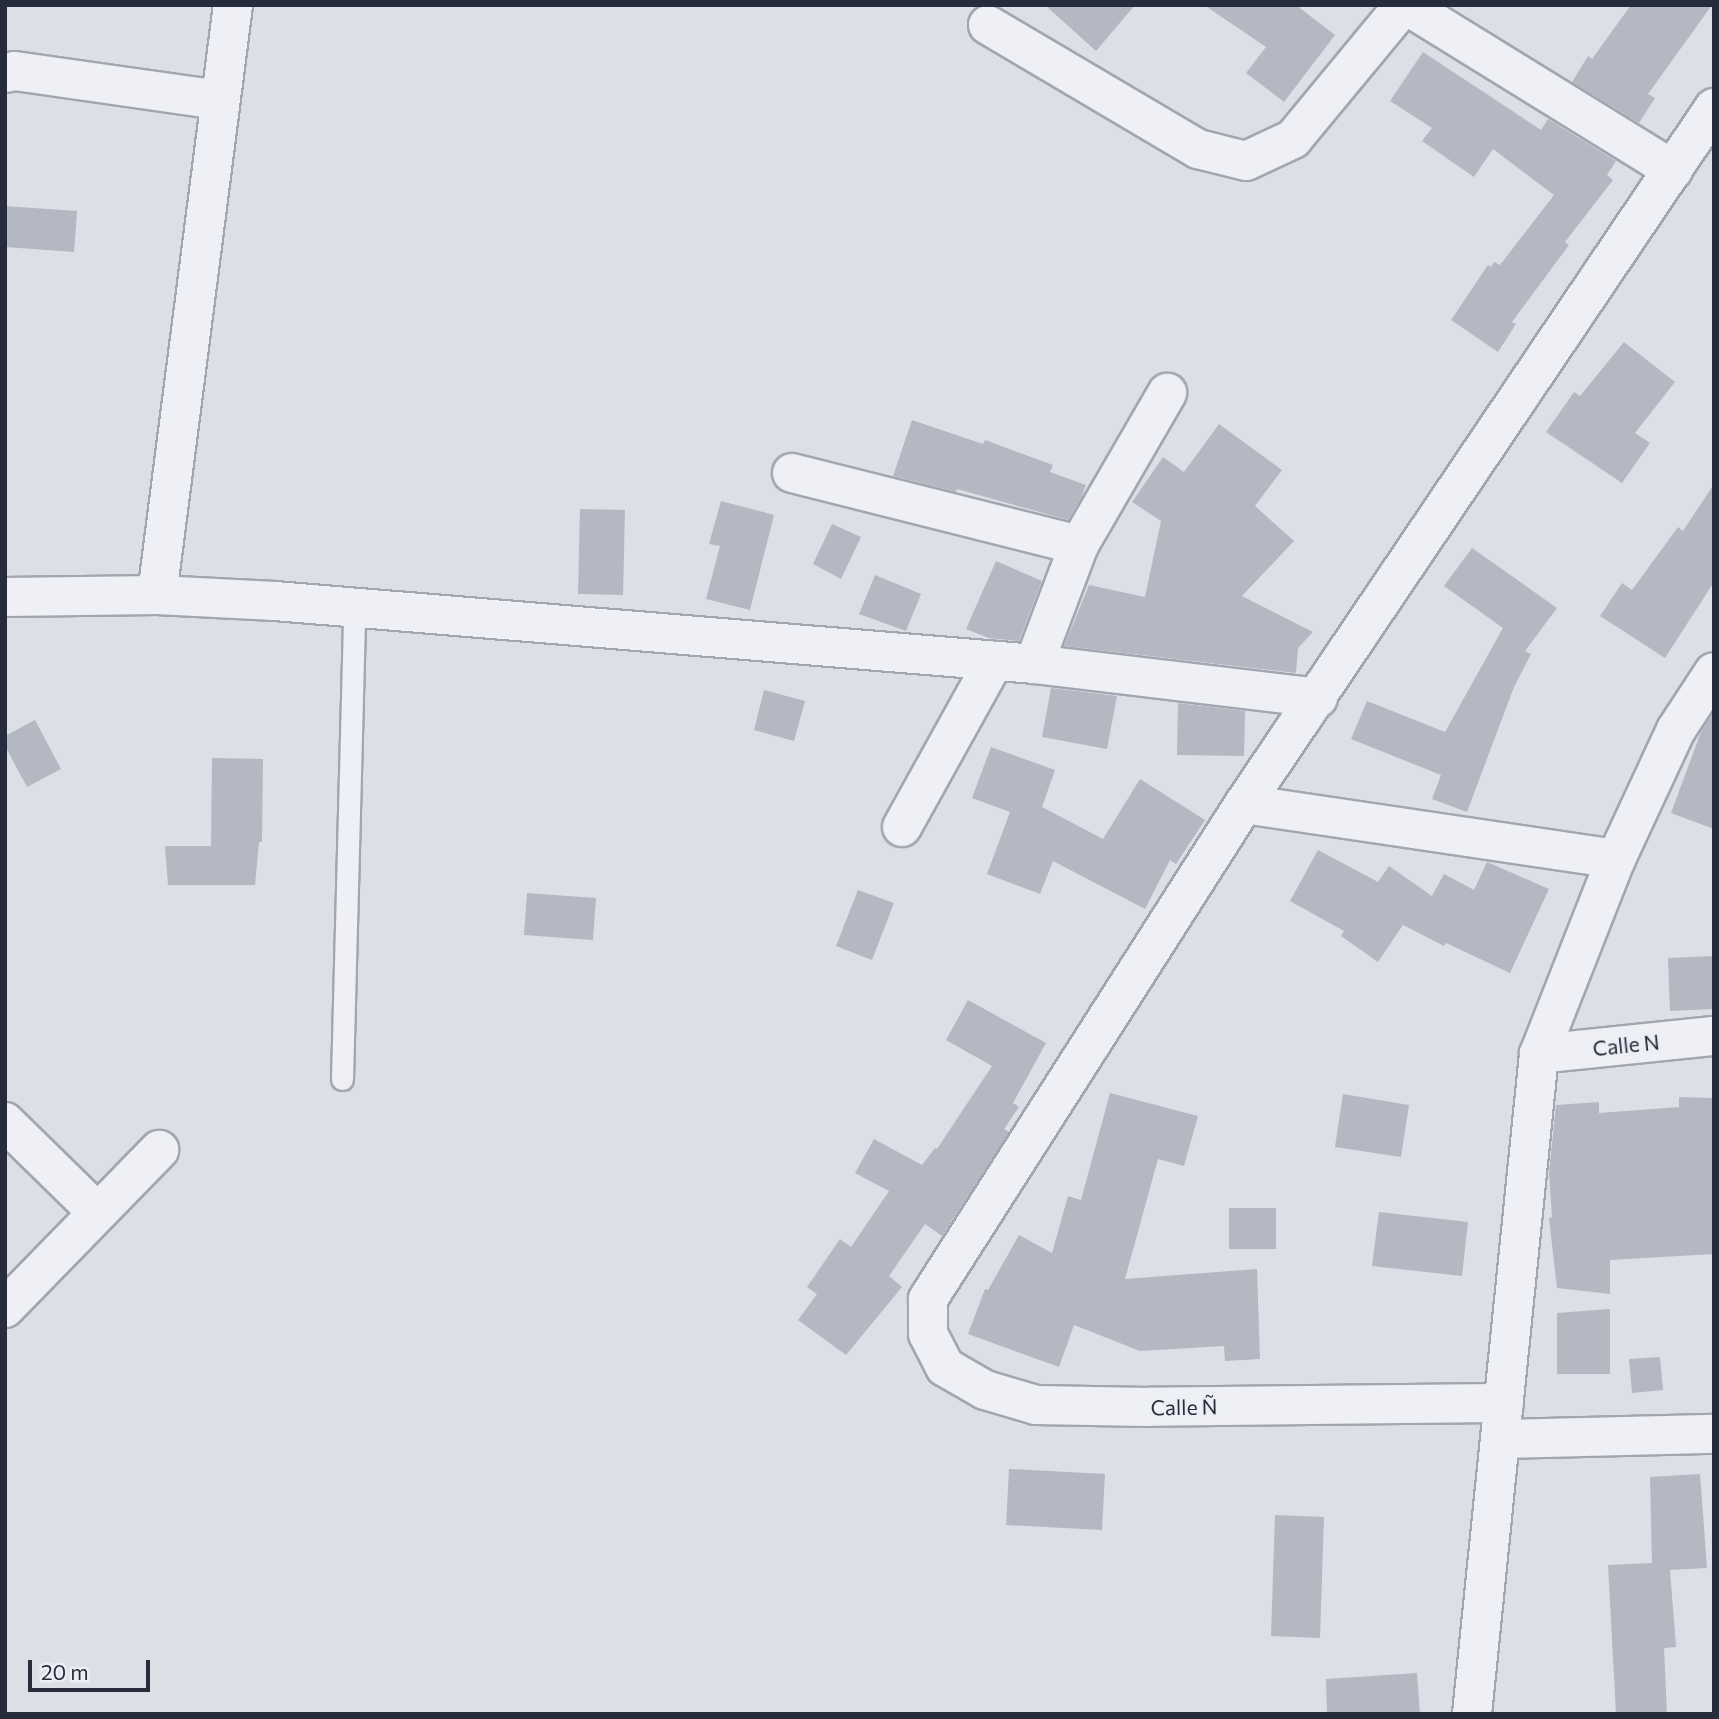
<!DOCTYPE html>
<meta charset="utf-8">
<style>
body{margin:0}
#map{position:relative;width:1719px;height:1719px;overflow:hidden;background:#dcdfe6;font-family:Commissioner,sans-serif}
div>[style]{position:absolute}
.building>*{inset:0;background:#b4b8c3}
.roads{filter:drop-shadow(2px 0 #a2a6b0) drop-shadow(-2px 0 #a2a6b0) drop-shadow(0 2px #a2a6b0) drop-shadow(0 -2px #a2a6b0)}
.lane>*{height:21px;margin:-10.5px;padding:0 10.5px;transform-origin:10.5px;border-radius:10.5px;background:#eff0f5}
.street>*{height:38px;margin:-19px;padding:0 19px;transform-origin:19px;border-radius:19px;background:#eff0f5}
span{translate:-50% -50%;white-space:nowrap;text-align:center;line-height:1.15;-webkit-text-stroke:5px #ebeef4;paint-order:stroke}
.street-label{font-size:21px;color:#262c3c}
.frame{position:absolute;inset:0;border:7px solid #262c3c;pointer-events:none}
.scale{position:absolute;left:28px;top:1660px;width:122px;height:32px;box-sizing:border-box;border:4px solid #262c3c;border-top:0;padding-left:9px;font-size:21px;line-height:24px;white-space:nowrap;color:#262c3c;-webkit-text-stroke:5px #ebeef4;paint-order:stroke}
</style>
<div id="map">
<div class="building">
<i style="clip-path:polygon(1045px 5px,1135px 5px,1096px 51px)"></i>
<i style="clip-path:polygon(1204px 5px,1296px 5px,1335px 35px,1284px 102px,1246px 73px,1266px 47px)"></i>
<i style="clip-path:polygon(1631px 5px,1712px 5px,1648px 94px,1655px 98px,1639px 123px,1572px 82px,1588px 56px,1592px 59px)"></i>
<i style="clip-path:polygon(1423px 52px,1541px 130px,1548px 119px,1616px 161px,1607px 175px,1613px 180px,1565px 242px,1569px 245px,1512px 322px,1516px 324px,1498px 352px,1451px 320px,1488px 265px,1491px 267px,1494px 262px,1500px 265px,1554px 195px,1493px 149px,1474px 177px,1422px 141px,1432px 128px,1390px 101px)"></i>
<i style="clip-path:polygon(5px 206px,77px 211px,74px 252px,5px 247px)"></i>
<i style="clip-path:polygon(1624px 342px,1675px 382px,1635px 433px,1650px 443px,1622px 483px,1546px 432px,1574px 392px,1580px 396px)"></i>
<i style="clip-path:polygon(912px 420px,983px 444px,985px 440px,1053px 465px,1050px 472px,1086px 485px,1081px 498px,1068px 520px,957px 489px,956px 492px,893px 476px)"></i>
<i style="clip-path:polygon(1219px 424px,1282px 470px,1255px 506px,1294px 541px,1242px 596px,1313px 632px,1298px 648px,1296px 673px,1064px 646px,1089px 585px,1145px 597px,1161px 521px,1132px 502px,1163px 457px,1184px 472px)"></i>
<i style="clip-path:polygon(1714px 484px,1714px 582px,1665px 658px,1600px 616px,1622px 583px,1632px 590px,1678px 527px,1683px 531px)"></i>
<i style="clip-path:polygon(721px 501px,774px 515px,750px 610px,706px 599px,720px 546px,709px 544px)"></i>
<i style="clip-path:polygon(580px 509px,625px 510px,623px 595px,578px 594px)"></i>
<i style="clip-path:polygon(832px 524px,861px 537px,841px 579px,813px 564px)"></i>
<i style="clip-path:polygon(1472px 548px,1557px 608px,1525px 651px,1531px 654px,1514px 687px,1467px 812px,1432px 799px,1441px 775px,1351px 739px,1367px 701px,1445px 732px,1503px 628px,1444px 586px)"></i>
<i style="clip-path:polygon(996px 561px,1042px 581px,1019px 641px,989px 638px,966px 629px)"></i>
<i style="clip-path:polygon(875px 575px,921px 594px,906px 631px,859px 614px)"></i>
<i style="clip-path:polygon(1051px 688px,1117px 696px,1107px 749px,1042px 737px)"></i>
<i style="clip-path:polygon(764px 690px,805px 701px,794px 741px,754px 730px)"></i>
<i style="clip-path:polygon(1178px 703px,1245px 711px,1244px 756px,1177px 755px)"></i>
<i style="clip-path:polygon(1714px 712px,1714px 829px,1671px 813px,1701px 732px)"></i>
<i style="clip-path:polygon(35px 720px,61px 769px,27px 787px,5px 746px,5px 736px)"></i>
<i style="clip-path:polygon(991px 747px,1055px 770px,1042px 807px,1103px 839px,1140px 779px,1205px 820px,1176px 864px,1170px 860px,1145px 909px,1053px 861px,1040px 894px,987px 874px,1010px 812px,972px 798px)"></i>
<i style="clip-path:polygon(212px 758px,263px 759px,262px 842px,259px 842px,255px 885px,168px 885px,165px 846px,211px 846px)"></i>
<i style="clip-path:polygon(1318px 850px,1378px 882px,1389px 866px,1432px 896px,1444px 874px,1474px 890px,1487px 862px,1549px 889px,1510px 973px,1446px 943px,1444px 946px,1403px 925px,1378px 962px,1341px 936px,1344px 931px,1290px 901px)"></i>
<i style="clip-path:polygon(858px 890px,894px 903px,872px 960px,836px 946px)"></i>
<i style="clip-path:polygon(527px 893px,596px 898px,593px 940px,524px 935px)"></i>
<i style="clip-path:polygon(1714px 956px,1714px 1009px,1670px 1011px,1668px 958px)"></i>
<i style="clip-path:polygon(968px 1000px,1046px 1043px,1013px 1103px,1019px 1107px,1004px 1129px,1009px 1132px,942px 1236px,925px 1224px,889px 1276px,902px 1287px,846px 1355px,798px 1320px,817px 1294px,807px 1287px,840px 1239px,851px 1247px,889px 1191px,855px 1173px,874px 1139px,922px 1165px,935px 1148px,937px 1149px,992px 1066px,946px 1040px)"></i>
<i style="clip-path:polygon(1110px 1093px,1198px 1116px,1184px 1166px,1158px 1159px,1125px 1279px,1257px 1269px,1260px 1359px,1225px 1361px,1224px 1346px,1140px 1351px,1074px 1325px,1059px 1367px,968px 1334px,985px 1289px,988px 1290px,1019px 1235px,1052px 1253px,1068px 1196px,1081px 1200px)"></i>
<i style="clip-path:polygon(1343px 1094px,1409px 1105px,1401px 1157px,1335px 1147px)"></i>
<i style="clip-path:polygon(1679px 1097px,1714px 1098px,1714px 1254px,1610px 1260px,1610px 1294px,1557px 1288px,1549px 1218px,1552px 1217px,1549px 1173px,1556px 1105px,1599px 1102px,1599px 1113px,1679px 1107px)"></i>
<i style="clip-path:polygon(1229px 1208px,1276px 1208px,1276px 1249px,1229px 1249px)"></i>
<i style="clip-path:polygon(1379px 1212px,1468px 1222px,1462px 1276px,1372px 1266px)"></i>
<i style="clip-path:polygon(1610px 1309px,1610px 1374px,1557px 1374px,1557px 1313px)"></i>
<i style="clip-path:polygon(1660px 1357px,1663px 1390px,1632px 1393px,1629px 1359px)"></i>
<i style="clip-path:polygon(1009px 1469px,1105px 1474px,1102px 1530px,1006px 1525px)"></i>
<i style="clip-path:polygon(1700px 1474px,1707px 1568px,1670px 1570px,1676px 1647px,1664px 1648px,1667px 1714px,1616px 1714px,1608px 1565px,1652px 1563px,1650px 1477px)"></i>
<i style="clip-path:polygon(1275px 1515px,1324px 1517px,1320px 1638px,1271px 1636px)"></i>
<i style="clip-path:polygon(1417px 1673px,1420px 1714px,1327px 1714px,1326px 1679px)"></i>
</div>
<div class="roads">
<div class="lane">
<i style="left:342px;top:1079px;width:471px;rotate:-88.5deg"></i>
</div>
<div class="street">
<i style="left:1406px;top:5px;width:314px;rotate:31.7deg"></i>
<i style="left:988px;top:25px;width:244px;rotate:30.6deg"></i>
<i style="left:1198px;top:149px;width:49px;rotate:14deg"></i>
<i style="left:1246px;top:161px;width:52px;rotate:-25.1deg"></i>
<i style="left:1293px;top:139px;width:174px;rotate:-50.4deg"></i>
<i style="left:5px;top:73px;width:10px;rotate:-11deg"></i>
<i style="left:15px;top:71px;width:207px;rotate:8.1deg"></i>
<i style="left:792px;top:473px;width:296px;rotate:14.1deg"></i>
<i style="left:157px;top:595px;width:595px;rotate:-82.66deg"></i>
<i style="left:5px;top:597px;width:152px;rotate:-0.8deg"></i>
<i style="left:157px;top:595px;width:118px;rotate:2.9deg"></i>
<i style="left:275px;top:601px;width:762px;rotate:4.74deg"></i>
<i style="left:1034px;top:664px;width:286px;rotate:6.8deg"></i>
<i style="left:1034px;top:664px;width:127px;rotate:-69.3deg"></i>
<i style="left:1079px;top:545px;width:176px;rotate:-59.9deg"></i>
<i style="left:1244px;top:804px;width:376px;rotate:8.4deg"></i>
<i style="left:902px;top:827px;width:190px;rotate:-61deg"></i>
<i style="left:1539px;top:1054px;width:176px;rotate:-5.9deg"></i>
<i style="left:5px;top:1122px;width:129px;rotate:44.4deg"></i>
<i style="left:5px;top:1308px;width:221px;rotate:-45.7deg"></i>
<i style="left:1504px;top:1403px;width:356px;rotate:179.4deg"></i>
<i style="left:1148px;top:1407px;width:112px;rotate:-179deg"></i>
<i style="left:1036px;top:1405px;width:53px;rotate:-163.6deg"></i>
<i style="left:985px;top:1390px;width:46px;rotate:-150.1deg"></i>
<i style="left:945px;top:1367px;width:37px;rotate:-117deg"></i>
<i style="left:928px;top:1334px;width:35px;rotate:-90deg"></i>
<i style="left:928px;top:1299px;width:587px;rotate:-57.45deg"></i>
<i style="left:1244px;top:804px;width:840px;rotate:-55.97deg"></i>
<i style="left:1502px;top:1439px;width:212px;rotate:-1.4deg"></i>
<i style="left:1472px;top:1714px;width:663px;rotate:-84.2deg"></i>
<i style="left:1539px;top:1054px;width:210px;rotate:-68.5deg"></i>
<i style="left:1616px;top:859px;width:142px;rotate:-65.1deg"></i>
<i style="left:1676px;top:730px;width:69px;rotate:-56.8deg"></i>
</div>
</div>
<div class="street-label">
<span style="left:1626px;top:1045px;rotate:-6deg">Calle N</span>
<span style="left:1184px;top:1407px;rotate:-1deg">Calle Ñ</span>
</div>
<div class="frame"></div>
<div class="scale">20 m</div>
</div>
